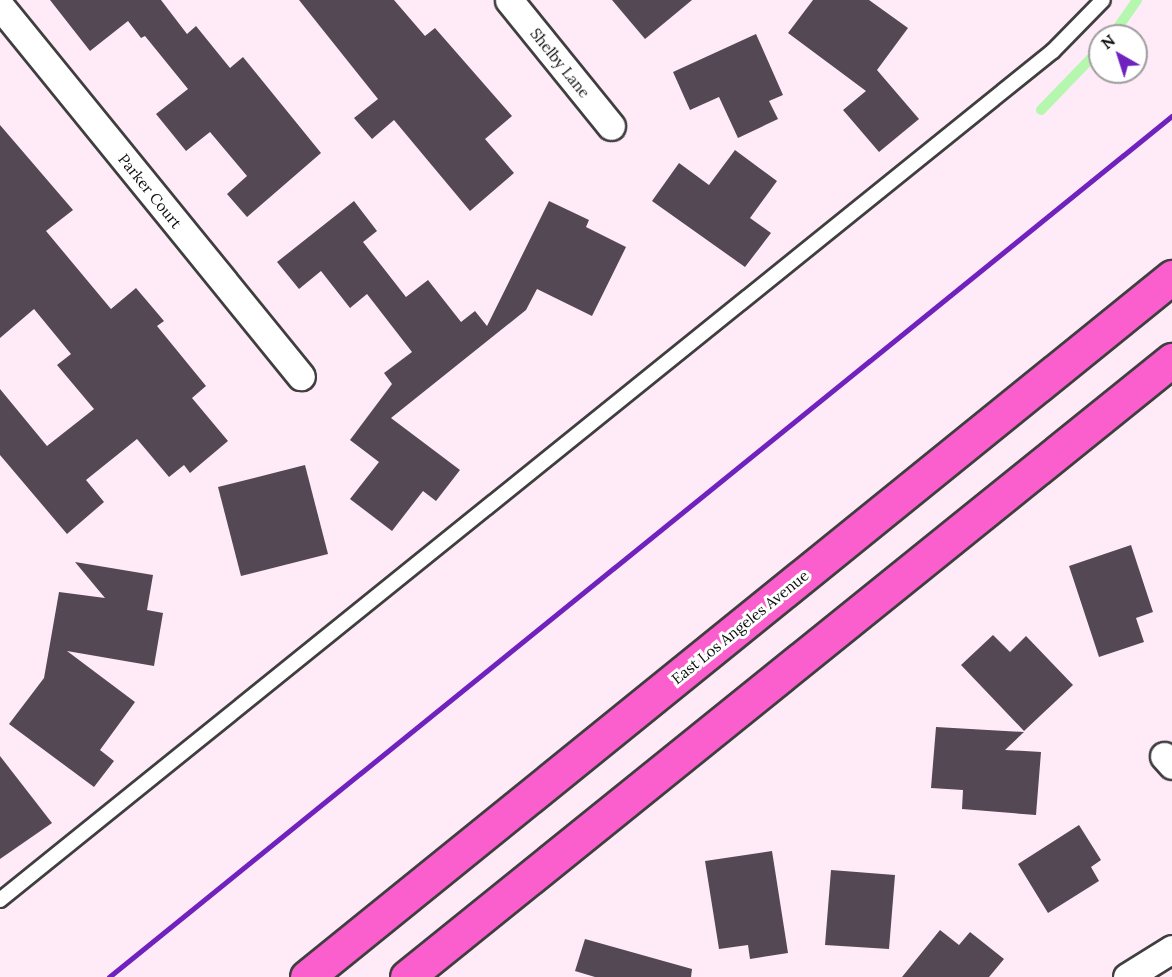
<!DOCTYPE html>
<style>
body{margin:0}
#map{position:relative;width:1172px;height:977px;overflow:hidden;background:#ffebf8;font-family:Lora,serif}
div>[style]{position:absolute}
.stream>*{height:10px;margin:-5px;padding:0 5px;transform-origin:5px;border-radius:5px;background:#b5f7af}
.building>*{inset:0;background:#544855}
.roads{filter:drop-shadow(2px 0 #3f3f3f) drop-shadow(-2px 0 #3f3f3f) drop-shadow(0 2px #3f3f3f) drop-shadow(0 -2px #3f3f3f)}
.service>*{height:14px;margin:-7px;padding:0 7px;transform-origin:7px;border-radius:7px;background:#fff}
.minor>*{height:27px;margin:-13.5px;padding:0 13.5px;transform-origin:13.5px;border-radius:13.5px;background:#fff}
.primary>*{height:33px;margin:-16.5px;padding:0 16.5px;transform-origin:16.5px;border-radius:16.5px;background:#fb5fcd}
.rail>*{height:4.5px;margin:-2.25px;padding:0 2.25px;transform-origin:2.25px;border-radius:2.25px;background:#6f22be}
span{translate:-50% -50%;white-space:nowrap;text-align:center;line-height:1.15;-webkit-text-stroke:6px #fff;paint-order:stroke}
.street-label{font-size:15px;color:#0c0c0c}
.north{position:absolute;left:1088px;top:24px;width:60px;height:60px;box-sizing:border-box;background:#fff;border:2px solid #9e9e9e;border-radius:50%;rotate:321deg;font-size:16px;font-weight:700;line-height:24px;text-align:center;color:#0c0c0c}
.north::after{content:'';display:block;margin:auto;width:21px;height:27px;background:#6f22be;clip-path:polygon(50% 0,100% 100%,50% 72%,0 100%)}
</style>
<div id="map">
<div class="stream">
<i style="left:1112px;top:36px;width:44px;rotate:-55.2deg"></i>
<i style="left:1041px;top:110px;width:85px;rotate:-46deg"></i>
</div>
<div class="building">
<i style="clip-path:polygon(50px 0,161px 0,187px 34px,196px 26px,230px 68px,243px 57px,321px 153px,247px 217px,227px 194px,247px 176px,210px 132px,186px 151px,156px 114px,188px 89px,145px 36px,141px 38px,128px 21px,90px 51px)"></i>
<i style="clip-path:polygon(299px 0,394px 0,425px 36px,435px 28px,512px 116px,485px 139px,514px 173px,470px 211px,394px 120px,372px 139px,354px 118px,378px 99px)"></i>
<i style="clip-path:polygon(612px 0,692px 0,645px 39px)"></i>
<i style="clip-path:polygon(813px 0,869px 0,908px 28px,877px 70px,919px 119px,879px 152px,843px 110px,866px 91px,788px 33px)"></i>
<i style="clip-path:polygon(756px 34px,783px 95px,769px 101px,778px 119px,738px 138px,719px 97px,690px 110px,673px 72px)"></i>
<i style="clip-path:polygon(0 125px,73px 210px,46px 231px,111px 309px,136px 288px,164px 321px,157px 326px,206px 386px,192px 398px,228px 441px,190px 473px,184px 465px,169px 477px,137px 439px,86px 480px,104px 502px,67px 534px,0 455px,0 389px,47px 446px,94px 409px,57px 365px,71px 354px,34px 309px,0 338px)"></i>
<i style="clip-path:polygon(735px 150px,777px 181px,750px 218px,771px 233px,745px 267px,652px 201px,679px 163px,709px 185px)"></i>
<i style="clip-path:polygon(354px 201px,377px 231px,363px 242px,406px 297px,428px 280px,461px 322px,475px 311px,487px 326px,549px 201px,589px 220px,586px 227px,626px 247px,592px 316px,537px 289px,526px 310px,391px 418px,460px 470px,436px 501px,423px 491px,392px 531px,350px 499px,379px 462px,350px 440px,392px 384px,384px 373px,412px 352px,367px 294px,350px 308px,321px 271px,299px 289px,277px 262px)"></i>
<i style="clip-path:polygon(305px 465px,328px 554px,241px 576px,218px 487px)"></i>
<i style="clip-path:polygon(1131px 545px,1153px 612px,1136px 618px,1144px 642px,1099px 657px,1069px 566px)"></i>
<i style="clip-path:polygon(75px 562px,153px 575px,147px 610px,163px 613px,154px 666px,67px 651px,135px 702px,100px 750px,114px 761px,94px 787px,9px 724px,44px 678px,59px 592px,105px 598px)"></i>
<i style="clip-path:polygon(993px 635px,1010px 652px,1026px 636px,1073px 685px,1024px 731px,961px 665px)"></i>
<i style="clip-path:polygon(936px 727px,1024px 732px,1005px 750px,1041px 752px,1036px 815px,962px 809px,963px 790px,931px 788px)"></i>
<i style="clip-path:polygon(0 756px,52px 823px,0 859px)"></i>
<i style="clip-path:polygon(1079px 825px,1101px 860px,1091px 867px,1099px 881px,1048px 913px,1018px 864px)"></i>
<i style="clip-path:polygon(772px 851px,788px 953px,750px 959px,748px 945px,719px 949px,705px 861px)"></i>
<i style="clip-path:polygon(831px 870px,895px 875px,889px 949px,825px 945px)"></i>
<i style="clip-path:polygon(940px 930px,959px 945px,970px 932px,1004px 959px,989px 977px,902px 977px)"></i>
<i style="clip-path:polygon(585px 939px,692px 969px,691px 977px,595px 977px,575px 971px)"></i>
</div>
<div class="roads">
<div class="service">
<i style="left:0;top:900px;width:1353px;rotate:-38.88deg"></i>
<i style="left:1053px;top:51px;width:71px;rotate:-45.6deg"></i>
</div>
<div class="minor">
<i style="left:509px;top:0;width:162px;rotate:51deg"></i>
<i style="left:0;top:6px;width:477px;rotate:50.9deg"></i>
<i style="left:1164px;top:756px;width:12px;rotate:48deg"></i>
<i style="left:1127px;top:977px;width:53px;rotate:-31.9deg"></i>
</div>
<div class="primary">
<i style="left:307px;top:977px;width:1113px;rotate:-38.98deg"></i>
<i style="left:407px;top:977px;width:983px;rotate:-38.89deg"></i>
</div>
</div>
<div class="rail">
<i style="left:109px;top:977px;width:1368px;rotate:-39.01deg"></i>
</div>
<div class="street-label">
<span style="left:560px;top:63px;rotate:51deg">Shelby Lane</span>
<span style="left:150px;top:191px;rotate:51deg">Parker Court</span>
<span style="left:740px;top:627px;rotate:-39deg">East Los Angeles Avenue</span>
</div>
<div class="north">N</div>
</div>
